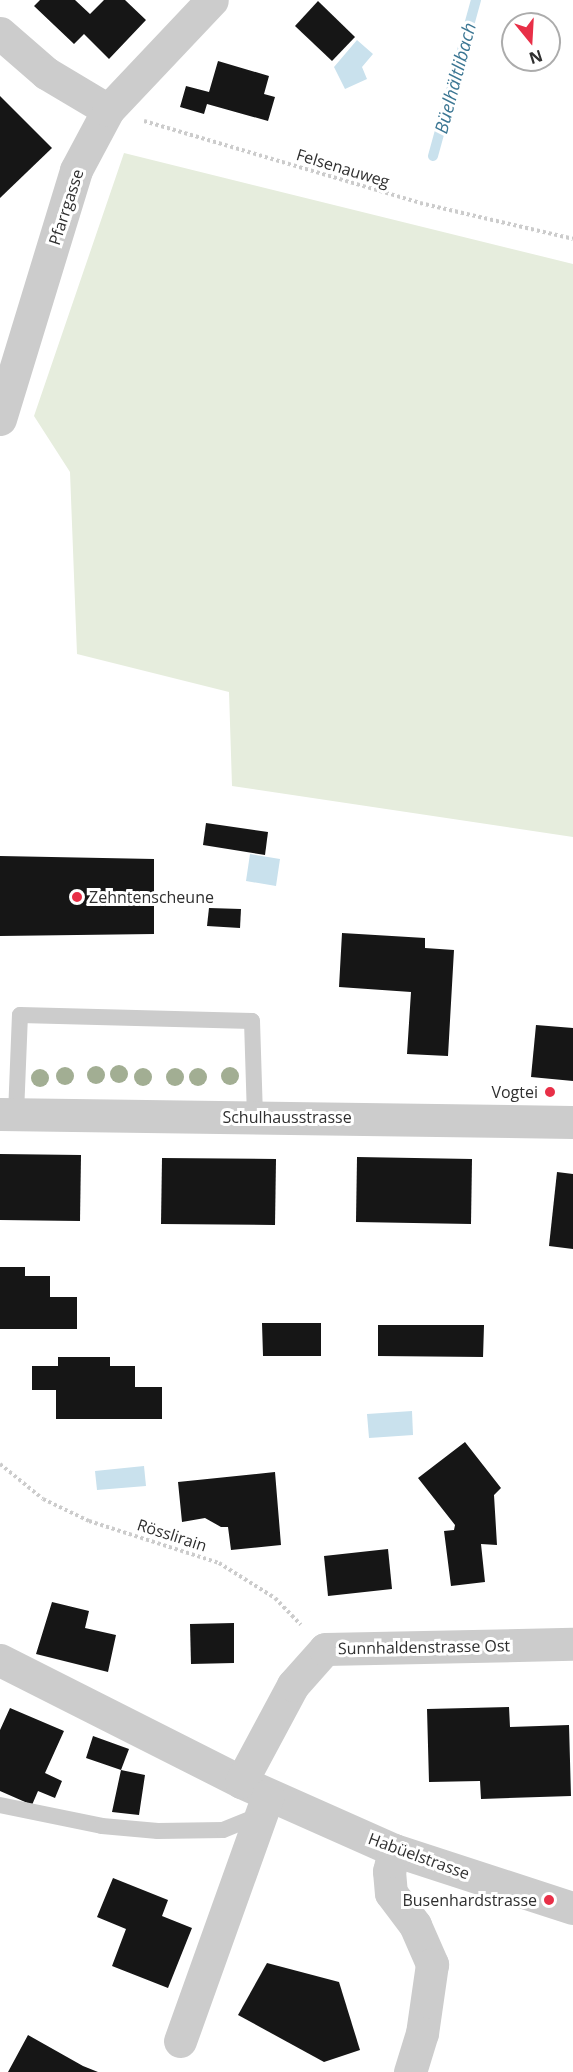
<!DOCTYPE html>
<meta charset="utf-8">
<style>
body{margin:0}
#map{position:relative;width:573px;height:2072px;overflow:hidden;background:#fff;font-family:"Open Sans",sans-serif}
div>[style]{position:absolute}
.green>*{inset:0;background:#e6eddd}
.water>*{inset:0;background:#c9e1ed}
.stream>*{height:10px;margin:-5px;padding:0 5px;transform-origin:5px;border-radius:5px;background:#c9e1ed}
.building>*{inset:0;background:#161616}
.path>*{height:4px;margin-top:-2px;transform-origin:0;background:repeating-linear-gradient(90deg,#ccc 0 3px,transparent 0 6px)}
.service>*{height:16px;margin:-8px;padding:0 8px;transform-origin:8px;border-radius:8px;background:#ccc}
.minor>*{height:33px;margin:-16.5px;padding:0 16.5px;transform-origin:16.5px;border-radius:16.5px;background:#ccc}
.trees>*{width:18px;height:18px;margin:-9px;border-radius:50%;background:#a2ae93}
.dots>*{width:16px;height:16px;translate:-50% -50%;box-sizing:border-box;border:3px solid #fff;border-radius:50%}
span{translate:-50% -50%;white-space:nowrap;text-align:center;line-height:1.15;-webkit-text-stroke:6px #fff;paint-order:stroke}
.street-label{font-size:16px;color:#2f2f2f}
.poi-label{font-size:16px;color:#2f2f2f}
.left{translate:0 -50%;text-align:left}
.right{translate:-100% -50%;text-align:right}
.water-label{font-size:18px;color:#3b7693;font-style:italic}
.north{position:absolute;left:501px;top:12px;width:60px;height:60px;box-sizing:border-box;background:#fff;border:2px solid #acacac;border-radius:50%;rotate:162deg;font-size:16px;font-weight:700;line-height:24px;text-align:center;color:#2f2f2f}
.north::after{content:'';display:block;margin:auto;width:21px;height:27px;background:#e82f47;clip-path:polygon(50% 0,100% 100%,50% 72%,0 100%)}
</style>
<div id="map">
<div class="green">
<i style="clip-path:polygon(124px 153px,573px 264px,573px 837px,232px 786px,229px 692px,77px 654px,70px 472px,34px 416px)"></i>
</div>
<div class="water">
<i style="clip-path:polygon(357px 40px,373px 54px,362px 67px,367px 79px,345px 89px,334px 67px)"></i>
<i style="clip-path:polygon(250px 854px,280px 859px,276px 886px,246px 881px)"></i>
<i style="clip-path:polygon(412px 1411px,413px 1435px,369px 1438px,367px 1414px)"></i>
<i style="clip-path:polygon(144px 1466px,146px 1486px,97px 1490px,95px 1471px)"></i>
</div>
<div class="stream">
<i style="left:433px;top:156px;width:162px;rotate:-74.6deg"></i>
</div>
<div class="building">
<i style="clip-path:polygon(40px 0,75px 0,90px 14px,104px 0,125px 0,146px 20px,109px 59px,84px 34px,74px 44px,34px 6px)"></i>
<i style="clip-path:polygon(318px 1px,355px 37px,332px 61px,295px 26px)"></i>
<i style="clip-path:polygon(218px 61px,269px 76px,264px 94px,275px 97px,268px 121px,207px 104px,204px 114px,180px 107px,186px 86px,209px 92px)"></i>
<i style="clip-path:polygon(0 96px,52px 148px,0 198px)"></i>
<i style="clip-path:polygon(206px 823px,268px 832px,265px 855px,203px 845px)"></i>
<i style="clip-path:polygon(0 856px,154px 859px,154px 934px,0 936px)"></i>
<i style="clip-path:polygon(209px 908px,241px 909px,240px 928px,207px 926px)"></i>
<i style="clip-path:polygon(342px 933px,425px 938px,425px 948px,454px 950px,448px 1056px,407px 1054px,411px 992px,339px 987px)"></i>
<i style="clip-path:polygon(536px 1025px,573px 1028px,573px 1081px,531px 1077px)"></i>
<i style="clip-path:polygon(0 1154px,81px 1155px,80px 1221px,0 1220px)"></i>
<i style="clip-path:polygon(357px 1157px,472px 1159px,471px 1224px,356px 1222px)"></i>
<i style="clip-path:polygon(162px 1158px,276px 1159px,275px 1225px,161px 1224px)"></i>
<i style="clip-path:polygon(557px 1172px,573px 1174px,573px 1249px,549px 1246px)"></i>
<i style="clip-path:polygon(0 1267px,25px 1267px,25px 1276px,50px 1276px,50px 1297px,77px 1297px,77px 1329px,0 1329px)"></i>
<i style="clip-path:polygon(262px 1323px,321px 1323px,321px 1356px,263px 1356px)"></i>
<i style="clip-path:polygon(378px 1325px,484px 1325px,483px 1357px,378px 1356px)"></i>
<i style="clip-path:polygon(58px 1357px,110px 1357px,110px 1366px,135px 1366px,135px 1387px,162px 1387px,162px 1419px,56px 1419px,56px 1390px,32px 1390px,32px 1366px,58px 1366px)"></i>
<i style="clip-path:polygon(465px 1442px,501px 1488px,494px 1495px,497px 1545px,481px 1544px,485px 1582px,451px 1586px,444px 1531px,454px 1530px,455px 1525px,418px 1478px)"></i>
<i style="clip-path:polygon(275px 1472px,281px 1545px,231px 1550px,228px 1527px,221px 1527px,205px 1518px,182px 1522px,178px 1482px)"></i>
<i style="clip-path:polygon(388px 1549px,392px 1589px,328px 1596px,324px 1556px)"></i>
<i style="clip-path:polygon(52px 1602px,89px 1611px,85px 1628px,116px 1635px,108px 1672px,36px 1654px)"></i>
<i style="clip-path:polygon(234px 1623px,234px 1663px,191px 1664px,190px 1624px)"></i>
<i style="clip-path:polygon(509px 1707px,510px 1727px,569px 1725px,571px 1796px,481px 1799px,480px 1781px,429px 1782px,427px 1709px)"></i>
<i style="clip-path:polygon(10px 1708px,64px 1731px,45px 1773px,62px 1781px,55px 1798px,38px 1791px,32px 1805px,0 1791px,0 1730px)"></i>
<i style="clip-path:polygon(93px 1736px,129px 1749px,121px 1770px,145px 1775px,139px 1815px,112px 1812px,121px 1770px,86px 1758px)"></i>
<i style="clip-path:polygon(113px 1878px,168px 1900px,162px 1916px,192px 1928px,168px 1988px,112px 1966px,126px 1929px,97px 1917px)"></i>
<i style="clip-path:polygon(267px 1963px,339px 1982px,360px 2050px,324px 2062px,238px 2015px)"></i>
<i style="clip-path:polygon(28px 2035px,83px 2066px,98px 2072px,8px 2072px)"></i>
</div>
<div class="path">
<i style="left:144px;top:121px;width:288px;rotate:16.5deg"></i>
<i style="left:420px;top:203px;width:157px;rotate:13.2deg"></i>
<i style="left:0;top:1464px;width:55px;rotate:39.1deg"></i>
<i style="left:43px;top:1499px;width:51px;rotate:25.6deg"></i>
<i style="left:89px;top:1521px;width:137px;rotate:17.9deg"></i>
<i style="left:219px;top:1563px;width:66px;rotate:32deg"></i>
<i style="left:275px;top:1598px;width:37px;rotate:46deg"></i>
</div>
<div class="service">
<i style="left:16px;top:1114px;width:99px;rotate:-87.7deg"></i>
<i style="left:20px;top:1015px;width:232px;rotate:1.5deg"></i>
<i style="left:252px;top:1021px;width:96px;rotate:88.2deg"></i>
<i style="left:0;top:1805px;width:104px;rotate:11.6deg"></i>
<i style="left:102px;top:1826px;width:56px;rotate:5.1deg"></i>
<i style="left:158px;top:1831px;width:65px;rotate:-0.9deg"></i>
<i style="left:223px;top:1830px;width:38px;rotate:-22deg"></i>
</div>
<div class="minor">
<i style="left:0;top:33px;width:61px;rotate:41deg"></i>
<i style="left:46px;top:73px;width:72px;rotate:30.8deg"></i>
<i style="left:0;top:419px;width:260px;rotate:-73deg"></i>
<i style="left:76px;top:170px;width:68px;rotate:-61.9deg"></i>
<i style="left:108px;top:110px;width:151px;rotate:-46.6deg"></i>
<i style="left:0;top:1114px;width:573px;rotate:0.8deg"></i>
<i style="left:0;top:1660px;width:270px;rotate:26.8deg"></i>
<i style="left:241px;top:1782px;width:167px;rotate:24deg"></i>
<i style="left:394px;top:1850px;width:188px;rotate:18deg"></i>
<i style="left:241px;top:1782px;width:110px;rotate:-61.8deg"></i>
<i style="left:293px;top:1685px;width:48px;rotate:-48.4deg"></i>
<i style="left:325px;top:1649px;width:248px;rotate:-1.2deg"></i>
<i style="left:394px;top:1850px;width:22px;rotate:103deg"></i>
<i style="left:389px;top:1871px;width:22px;rotate:85deg"></i>
<i style="left:391px;top:1893px;width:40px;rotate:53deg"></i>
<i style="left:415px;top:1925px;width:43px;rotate:66.4deg"></i>
<i style="left:432px;top:1964px;width:70px;rotate:98.2deg"></i>
<i style="left:422px;top:2033px;width:41px;rotate:107.1deg"></i>
<i style="left:180px;top:2041px;width:261px;rotate:-70.3deg"></i>
</div>
<div class="trees">
<i style="left:119px;top:1074px"></i>
<i style="left:96px;top:1075px"></i>
<i style="left:65px;top:1076px"></i>
<i style="left:230px;top:1076px"></i>
<i style="left:143px;top:1077px"></i>
<i style="left:175px;top:1077px"></i>
<i style="left:198px;top:1077px"></i>
<i style="left:40px;top:1078px"></i>
</div>
<div class="dots">
<i style="left:77px;top:897px;background:#e82f47"></i>
<i style="left:550px;top:1092px;background:#e82f47"></i>
<i style="left:549px;top:1900px;background:#e82f47"></i>
</div>
<div class="street-label">
<span style="left:343px;top:168px;rotate:17deg">Felsenauweg</span>
<span style="left:66px;top:207px;rotate:-72deg">Pfarrgasse</span>
<span style="left:287px;top:1117px">Schulhausstrasse</span>
<span style="left:172px;top:1535px;rotate:18deg">Rösslirain</span>
<span style="left:424px;top:1647px;rotate:-1deg">Sunnhaldenstrasse Ost</span>
<span style="left:419px;top:1856px;rotate:20deg">Habüelstrasse</span>
</div>
<div class="poi-label">
<span class="left" style="left:89px;top:897px">Zehntenscheune</span>
<span class="right" style="left:538px;top:1092px">Vogtei</span>
<span class="right" style="left:537px;top:1900px">Busenhardstrasse</span>
</div>
<div class="water-label">
<span style="left:455px;top:78px;rotate:-75deg">Büelhältlibach</span>
</div>
<div class="north">N</div>
</div>
